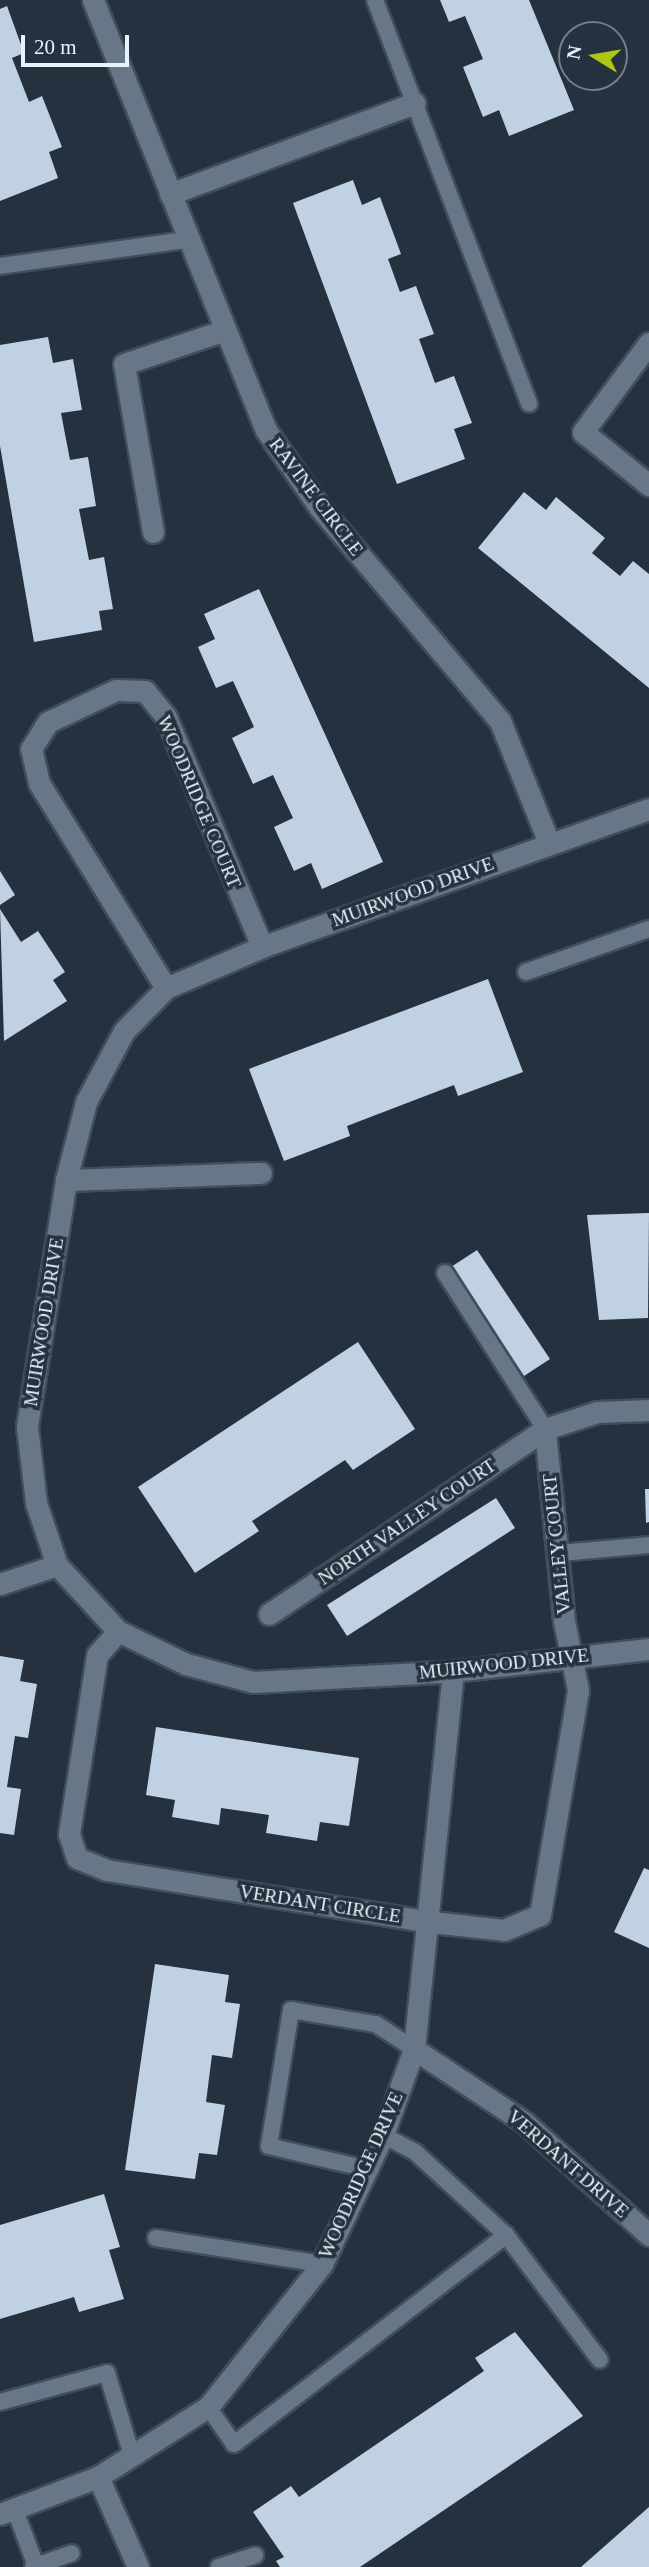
<!DOCTYPE html>
<style>
body{margin:0}
#map{position:relative;width:649px;height:2567px;overflow:hidden;background:#25313f;font-family:Georgia,serif}
div>[style]{position:absolute}
.building>*{inset:0;background:#c0d1e3}
.roads{filter:drop-shadow(2px 0 #424d59) drop-shadow(-2px 0 #424d59) drop-shadow(0 2px #424d59) drop-shadow(0 -2px #424d59)}
.lane>*{height:16px;margin:-8px;padding:0 8px;transform-origin:8px;border-radius:8px;background:#687787}
.street>*{height:21px;margin:-10.5px;padding:0 10.5px;transform-origin:10.5px;border-radius:10.5px;background:#687787}
span{translate:-50% -50%;white-space:nowrap;text-align:center;line-height:1.15;-webkit-text-stroke:7px #25313f;paint-order:stroke}
.street-label{font-size:19px;color:#e9f2fb}
.north{position:absolute;left:558px;top:21px;width:70px;height:70px;box-sizing:border-box;background:#25313f;border:2px solid #737e8a;border-radius:50%;rotate:281deg;font-size:19px;font-weight:700;line-height:28px;text-align:center;color:#e9f2fb}
.north::after{content:'';display:block;margin:auto;width:24px;height:32px;background:#acc613;clip-path:polygon(50% 0,100% 100%,50% 72%,0 100%)}
.scale{position:absolute;left:21px;top:35px;width:108px;height:32px;box-sizing:border-box;border:4px solid #e9f2fb;border-top:0;padding-left:9px;font-size:21px;line-height:24px;white-space:nowrap;color:#e9f2fb;-webkit-text-stroke:5px #25313f;paint-order:stroke}
</style>
<div id="map">
<div class="building">
<i style="clip-path:polygon(440px 0,529px 0,574px 110px,509px 136px,499px 110px,483px 117px,463px 67px,483px 59px,465px 16px,449px 22px)"></i>
<i style="clip-path:polygon(7px 6px,24px 53px,12px 58px,29px 102px,42px 96px,62px 147px,49px 152px,58px 178px,0 201px,0 9px)"></i>
<i style="clip-path:polygon(353px 180px,362px 205px,380px 197px,401px 254px,388px 259px,400px 292px,416px 286px,434px 334px,419px 339px,435px 383px,454px 376px,472px 423px,454px 429px,465px 459px,397px 484px,293px 203px)"></i>
<i style="clip-path:polygon(48px 337px,53px 363px,73px 359px,82px 410px,61px 413px,70px 460px,88px 457px,96px 506px,79px 509px,89px 560px,104px 557px,113px 609px,99px 611px,102px 630px,34px 642px,0 446px,0 345px)"></i>
<i style="clip-path:polygon(524px 492px,546px 510px,556px 497px,605px 538px,592px 553px,620px 576px,633px 561px,649px 574px,649px 688px,478px 548px)"></i>
<i style="clip-path:polygon(259px 589px,383px 862px,322px 889px,311px 863px,294px 871px,274px 827px,293px 818px,273px 775px,253px 784px,232px 738px,254px 727px,233px 681px,216px 688px,198px 647px,215px 639px,204px 614px)"></i>
<i style="clip-path:polygon(0 871px,15px 895px,0 905px)"></i>
<i style="clip-path:polygon(0 909px,21px 942px,38px 931px,65px 972px,53px 980px,67px 1001px,4px 1041px)"></i>
<i style="clip-path:polygon(488px 979px,523px 1072px,458px 1096px,454px 1085px,347px 1126px,350px 1136px,284px 1161px,249px 1069px)"></i>
<i style="clip-path:polygon(649px 1213px,648px 1318px,599px 1320px,587px 1215px)"></i>
<i style="clip-path:polygon(477px 1250px,550px 1359px,524px 1376px,451px 1267px)"></i>
<i style="clip-path:polygon(358px 1342px,415px 1429px,353px 1470px,345px 1460px,252px 1521px,259px 1531px,195px 1573px,138px 1487px)"></i>
<i style="clip-path:polygon(645px 1489px,649px 1489px,649px 1522px,646px 1523px)"></i>
<i style="clip-path:polygon(496px 1498px,515px 1528px,347px 1636px,327px 1605px)"></i>
<i style="clip-path:polygon(0 1656px,24px 1660px,20px 1681px,37px 1684px,28px 1738px,15px 1736px,7px 1787px,21px 1789px,14px 1835px,0 1833px)"></i>
<i style="clip-path:polygon(156px 1727px,359px 1758px,349px 1826px,320px 1822px,317px 1841px,266px 1833px,269px 1815px,221px 1808px,219px 1825px,172px 1817px,175px 1800px,146px 1795px)"></i>
<i style="clip-path:polygon(644px 1868px,649px 1870px,649px 1948px,614px 1932px)"></i>
<i style="clip-path:polygon(155px 1964px,229px 1975px,225px 2002px,240px 2004px,232px 2058px,212px 2055px,206px 2102px,225px 2105px,217px 2155px,199px 2153px,195px 2179px,125px 2170px)"></i>
<i style="clip-path:polygon(104px 2194px,120px 2247px,109px 2250px,124px 2299px,79px 2312px,74px 2297px,0 2319px,0 2225px)"></i>
<i style="clip-path:polygon(515px 2332px,583px 2416px,360px 2567px,280px 2567px,276px 2561px,284px 2557px,253px 2512px,291px 2486px,299px 2497px,484px 2371px,475px 2358px)"></i>
<i style="clip-path:polygon(649px 2507px,649px 2567px,581px 2567px)"></i>
</div>
<div class="roads">
<div class="lane">
<i style="left:375px;top:0;width:432px;rotate:69.1deg"></i>
<i style="left:0;top:266px;width:188px;rotate:-8deg"></i>
<i style="left:526px;top:972px;width:130px;rotate:-19.3deg"></i>
<i style="left:445px;top:1273px;width:185px;rotate:57.3deg"></i>
<i style="left:560px;top:1553px;width:89px;rotate:-5.1deg"></i>
<i style="left:383px;top:2135px;width:36px;rotate:28deg"></i>
<i style="left:415px;top:2152px;width:123px;rotate:42.4deg"></i>
<i style="left:506px;top:2235px;width:156px;rotate:53.1deg"></i>
<i style="left:367px;top:2169px;width:101px;rotate:-166.8deg"></i>
<i style="left:269px;top:2146px;width:138px;rotate:-80.8deg"></i>
<i style="left:291px;top:2010px;width:86px;rotate:9.4deg"></i>
<i style="left:376px;top:2024px;width:45px;rotate:33.3deg"></i>
<i style="left:156px;top:2238px;width:168px;rotate:8.9deg"></i>
<i style="left:0;top:2402px;width:111px;rotate:-15.2deg"></i>
<i style="left:107px;top:2373px;width:87px;rotate:73.2deg"></i>
<i style="left:208px;top:2407px;width:45px;rotate:54.9deg"></i>
<i style="left:234px;top:2444px;width:343px;rotate:-37.5deg"></i>
<i style="left:15px;top:2510px;width:60px;rotate:69.4deg"></i>
<i style="left:33px;top:2567px;width:41px;rotate:-19.7deg"></i>
<i style="left:219px;top:2567px;width:38px;rotate:-18deg"></i>
</div>
<div class="street">
<i style="left:93px;top:0;width:463px;rotate:68.1deg"></i>
<i style="left:266px;top:430px;width:95px;rotate:55.3deg"></i>
<i style="left:320px;top:508px;width:279px;rotate:49.8deg"></i>
<i style="left:500px;top:721px;width:131px;rotate:68.1deg"></i>
<i style="left:170px;top:194px;width:261px;rotate:-20.4deg"></i>
<i style="left:649px;top:343px;width:111px;rotate:126.6deg"></i>
<i style="left:583px;top:432px;width:85px;rotate:38.8deg"></i>
<i style="left:153px;top:532px;width:170px;rotate:-99.8deg"></i>
<i style="left:124px;top:364px;width:103px;rotate:-18.6deg"></i>
<i style="left:649px;top:809px;width:411px;rotate:160.4deg"></i>
<i style="left:262px;top:947px;width:104px;rotate:156.9deg"></i>
<i style="left:166px;top:988px;width:60px;rotate:134.3deg"></i>
<i style="left:124px;top:1031px;width:81px;rotate:118.2deg"></i>
<i style="left:86px;top:1102px;width:81px;rotate:104.4deg"></i>
<i style="left:66px;top:1180px;width:250px;rotate:99deg"></i>
<i style="left:27px;top:1427px;width:77px;rotate:83.2deg"></i>
<i style="left:36px;top:1503px;width:65px;rotate:71.3deg"></i>
<i style="left:57px;top:1565px;width:90px;rotate:47.3deg"></i>
<i style="left:118px;top:1631px;width:76px;rotate:25.9deg"></i>
<i style="left:186px;top:1664px;width:69px;rotate:15deg"></i>
<i style="left:253px;top:1682px;width:200px;rotate:-3.1deg"></i>
<i style="left:453px;top:1671px;width:197px;rotate:-6.4deg"></i>
<i style="left:166px;top:988px;width:241px;rotate:-121.8deg"></i>
<i style="left:39px;top:783px;width:35px;rotate:-103deg"></i>
<i style="left:31px;top:749px;width:32px;rotate:-58deg"></i>
<i style="left:48px;top:722px;width:75px;rotate:-25.2deg"></i>
<i style="left:116px;top:690px;width:29px;rotate:2deg"></i>
<i style="left:145px;top:691px;width:33px;rotate:51deg"></i>
<i style="left:166px;top:717px;width:249px;rotate:67.3deg"></i>
<i style="left:66px;top:1180px;width:195px;rotate:-2.1deg"></i>
<i style="left:0;top:1584px;width:60px;rotate:-18.4deg"></i>
<i style="left:269px;top:1614px;width:332px;rotate:-33.8deg"></i>
<i style="left:545px;top:1429px;width:55px;rotate:-18.1deg"></i>
<i style="left:597px;top:1412px;width:52px;rotate:-2.2deg"></i>
<i style="left:118px;top:1631px;width:32px;rotate:131deg"></i>
<i style="left:97px;top:1655px;width:181px;rotate:98.9deg"></i>
<i style="left:69px;top:1834px;width:25px;rotate:72deg"></i>
<i style="left:77px;top:1858px;width:32px;rotate:22deg"></i>
<i style="left:107px;top:1870px;width:329px;rotate:9.1deg"></i>
<i style="left:432px;top:1922px;width:72px;rotate:6.3deg"></i>
<i style="left:504px;top:1930px;width:39px;rotate:-23deg"></i>
<i style="left:540px;top:1915px;width:228px;rotate:-80.4deg"></i>
<i style="left:578px;top:1690px;width:70px;rotate:-101.5deg"></i>
<i style="left:564px;top:1621px;width:193px;rotate:-95.7deg"></i>
<i style="left:414px;top:2049px;width:132px;rotate:33.6deg"></i>
<i style="left:524px;top:2122px;width:169px;rotate:42.1deg"></i>
<i style="left:98px;top:2477px;width:98px;rotate:66deg"></i>
<i style="left:0;top:2514px;width:105px;rotate:-20.7deg"></i>
<i style="left:98px;top:2477px;width:130px;rotate:-32.5deg"></i>
<i style="left:208px;top:2407px;width:183px;rotate:-51.4deg"></i>
<i style="left:322px;top:2264px;width:143px;rotate:-64.7deg"></i>
<i style="left:383px;top:2135px;width:91px;rotate:-70.2deg"></i>
<i style="left:414px;top:2049px;width:380px;rotate:-84.1deg"></i>
</div>
</div>
<div class="street-label">
<span style="left:316px;top:497px;rotate:53deg">RAVINE CIRCLE</span>
<span style="left:199px;top:802px;rotate:67deg">WOODRIDGE COURT</span>
<span style="left:413px;top:892px;rotate:-20deg">MUIRWOOD DRIVE</span>
<span style="left:44px;top:1322px;rotate:-81deg">MUIRWOOD DRIVE</span>
<span style="left:407px;top:1522px;rotate:-34deg">NORTH VALLEY COURT</span>
<span style="left:557px;top:1544px;rotate:-96deg">VALLEY COURT</span>
<span style="left:504px;top:1664px;rotate:-6deg">MUIRWOOD DRIVE</span>
<span style="left:320px;top:1904px;rotate:9deg">VERDANT CIRCLE</span>
<span style="left:568px;top:2164px;rotate:41deg">VERDANT DRIVE</span>
<span style="left:361px;top:2175px;rotate:-66deg">WOODRIDGE DRIVE</span>
</div>
<div class="north">N</div>
<div class="scale">20 m</div>
</div>
